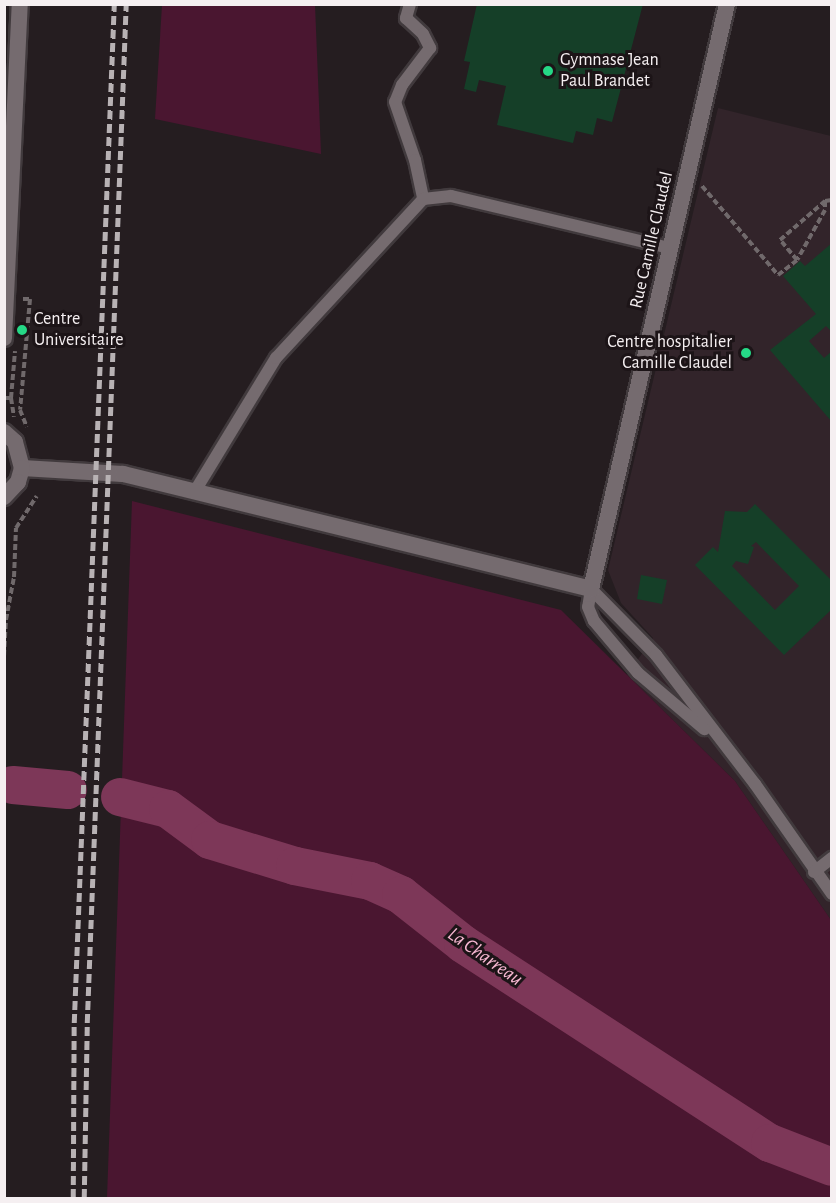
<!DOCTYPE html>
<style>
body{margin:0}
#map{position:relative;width:836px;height:1203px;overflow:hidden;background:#251d20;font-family:"Alegreya Sans",sans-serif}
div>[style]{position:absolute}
.built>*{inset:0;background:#32242a}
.green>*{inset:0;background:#4a1630}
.river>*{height:38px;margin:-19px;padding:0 19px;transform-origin:19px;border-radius:19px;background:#7d3758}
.building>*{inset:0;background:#153f28}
.path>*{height:4px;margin-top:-2px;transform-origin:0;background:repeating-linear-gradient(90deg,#70696b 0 6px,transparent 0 9px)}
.roads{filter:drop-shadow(2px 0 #413a3d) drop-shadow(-2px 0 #413a3d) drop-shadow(0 2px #413a3d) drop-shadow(0 -2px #413a3d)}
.service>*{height:12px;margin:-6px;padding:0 6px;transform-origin:6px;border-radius:6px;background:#756b6f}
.minor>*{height:16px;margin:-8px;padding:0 8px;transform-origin:8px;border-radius:8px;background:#756b6f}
.secondary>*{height:16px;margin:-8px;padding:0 8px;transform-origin:8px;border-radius:8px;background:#756b6f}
.rail>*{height:4.5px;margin-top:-2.25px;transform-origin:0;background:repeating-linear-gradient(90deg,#b8b2b4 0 9px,transparent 0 13.5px)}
.dots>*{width:16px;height:16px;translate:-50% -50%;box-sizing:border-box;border:3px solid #1c1417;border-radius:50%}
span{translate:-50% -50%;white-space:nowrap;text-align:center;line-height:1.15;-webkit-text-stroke:6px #1c1417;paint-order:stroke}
.poi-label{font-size:18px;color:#f5eff1}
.left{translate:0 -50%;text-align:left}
.right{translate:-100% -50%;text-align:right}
.street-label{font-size:18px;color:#f5eff1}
.water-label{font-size:20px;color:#f6b7d1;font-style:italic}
.frame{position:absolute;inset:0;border:6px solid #f5eff1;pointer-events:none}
</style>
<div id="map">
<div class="built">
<i style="clip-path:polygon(718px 108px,831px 136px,831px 920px,735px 781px,627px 675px,653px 638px,621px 603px,608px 570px)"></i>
</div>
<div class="green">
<i style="clip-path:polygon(162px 5px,315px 5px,321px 154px,155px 119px)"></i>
<i style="clip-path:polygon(132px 501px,561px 610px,735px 781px,831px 920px,831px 1198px,107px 1198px)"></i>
</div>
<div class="river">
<i style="left:13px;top:785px;width:55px;rotate:5.2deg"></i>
<i style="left:120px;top:797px;width:49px;rotate:14deg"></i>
<i style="left:168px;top:809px;width:52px;rotate:36.4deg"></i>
<i style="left:210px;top:840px;width:89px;rotate:17deg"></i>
<i style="left:295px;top:866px;width:76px;rotate:11.3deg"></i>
<i style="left:370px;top:881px;width:34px;rotate:24deg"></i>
<i style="left:401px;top:895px;width:79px;rotate:38.3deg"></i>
<i style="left:463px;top:944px;width:366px;rotate:33deg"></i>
<i style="left:770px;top:1143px;width:66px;rotate:21.2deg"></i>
</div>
<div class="building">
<i style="clip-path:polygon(477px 4px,643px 4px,612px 122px,597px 118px,593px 135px,576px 131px,573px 143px,497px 125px,506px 86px,479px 80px,476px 92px,464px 89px,470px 62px,464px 61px)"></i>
<i style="clip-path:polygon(832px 243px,832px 332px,826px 326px,809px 341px,824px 358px,832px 351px,832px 422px,770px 350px,816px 314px,783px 276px,800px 261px,805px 266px)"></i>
<i style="clip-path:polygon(evenodd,755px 504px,832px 581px,832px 609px,784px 655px,695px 565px,713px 547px,718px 552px,725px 511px,747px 512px,755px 504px,756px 542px,799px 586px,775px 610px,732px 566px,736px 561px,748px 564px,754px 547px,751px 546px,756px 542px)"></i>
<i style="clip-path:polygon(641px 575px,667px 580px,662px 604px,637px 599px)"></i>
</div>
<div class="path">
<i style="left:702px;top:186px;width:117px;rotate:49.5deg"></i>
<i style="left:778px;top:275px;width:24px;rotate:-38deg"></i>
<i style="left:825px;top:201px;width:9px;rotate:90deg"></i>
<i style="left:825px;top:210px;width:57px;rotate:119.2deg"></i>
<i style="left:797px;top:260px;width:26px;rotate:-130deg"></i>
<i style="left:780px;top:240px;width:60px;rotate:-40.9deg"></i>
<i style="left:825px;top:201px;width:7px;rotate:-8deg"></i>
<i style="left:23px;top:299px;width:7px"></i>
<i style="left:30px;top:299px;width:111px;rotate:95.1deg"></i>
<i style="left:20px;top:410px;width:18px;rotate:68deg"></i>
<i style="left:4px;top:398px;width:7px"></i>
<i style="left:11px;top:398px;width:19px;rotate:81deg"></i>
<i style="left:11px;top:398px;width:47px;rotate:-85.1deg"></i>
<i style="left:4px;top:656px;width:36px;rotate:-87deg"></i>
<i style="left:6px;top:620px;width:44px;rotate:-79.5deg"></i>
<i style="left:14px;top:577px;width:49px;rotate:-87.7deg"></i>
<i style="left:16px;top:528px;width:38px;rotate:-57deg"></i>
</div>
<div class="roads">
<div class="service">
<i style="left:410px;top:4px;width:15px;rotate:106deg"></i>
<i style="left:406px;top:18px;width:23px;rotate:43deg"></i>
<i style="left:423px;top:34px;width:16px;rotate:63deg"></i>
<i style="left:430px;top:48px;width:46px;rotate:127.1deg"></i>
<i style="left:402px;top:85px;width:18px;rotate:112deg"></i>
<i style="left:395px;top:102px;width:61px;rotate:71deg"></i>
<i style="left:415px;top:160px;width:40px;rotate:78deg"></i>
<i style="left:195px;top:491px;width:156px;rotate:-58.7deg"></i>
<i style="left:276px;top:358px;width:217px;rotate:-47.2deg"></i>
<i style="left:423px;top:199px;width:28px;rotate:-6deg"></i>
<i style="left:451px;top:196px;width:225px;rotate:13.4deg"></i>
<i style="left:591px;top:589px;width:93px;rotate:45.4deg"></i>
<i style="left:656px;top:655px;width:163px;rotate:52.5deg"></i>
<i style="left:755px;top:784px;width:134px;rotate:55deg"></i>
<i style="left:591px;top:589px;width:18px;rotate:99deg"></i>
<i style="left:588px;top:607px;width:15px;rotate:67deg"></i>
<i style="left:594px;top:621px;width:68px;rotate:49.8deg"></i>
<i style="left:638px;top:673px;width:87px;rotate:40.3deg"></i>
<i style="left:814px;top:872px;width:23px;rotate:-38deg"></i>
</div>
<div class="minor">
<i style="left:22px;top:468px;width:101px;rotate:3.4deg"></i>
<i style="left:123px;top:474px;width:482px;rotate:13.8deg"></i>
<i style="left:591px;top:589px;width:601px;rotate:-76.91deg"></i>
</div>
<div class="secondary">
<i style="left:4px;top:338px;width:334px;rotate:-87.3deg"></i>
<i style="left:4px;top:432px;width:15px;rotate:42deg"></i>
<i style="left:15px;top:442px;width:27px;rotate:75deg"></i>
<i style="left:22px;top:468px;width:15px;rotate:106deg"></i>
<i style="left:18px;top:482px;width:21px;rotate:133deg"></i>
</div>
</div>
<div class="rail">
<i style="left:73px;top:1198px;width:175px;rotate:-89.7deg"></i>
<i style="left:74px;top:1023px;width:1020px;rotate:-87.75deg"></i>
<i style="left:84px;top:1198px;width:175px;rotate:-89deg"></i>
<i style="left:87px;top:1023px;width:1020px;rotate:-87.81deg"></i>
</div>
<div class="dots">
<i style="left:548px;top:71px;background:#25d886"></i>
<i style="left:22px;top:330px;background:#25d886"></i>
<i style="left:746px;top:353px;background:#25d886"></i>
</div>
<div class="poi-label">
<span class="left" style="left:560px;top:71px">Gymnase Jean<br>Paul Brandet</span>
<span class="left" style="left:34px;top:330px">Centre<br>Universitaire</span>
<span class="right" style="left:732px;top:353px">Centre hospitalier<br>Camille Claudel</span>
</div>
<div class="street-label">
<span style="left:652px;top:240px;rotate:-77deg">Rue Camille Claudel</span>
</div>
<div class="water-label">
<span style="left:485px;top:957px;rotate:35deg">La Charreau</span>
</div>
<div class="frame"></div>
</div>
